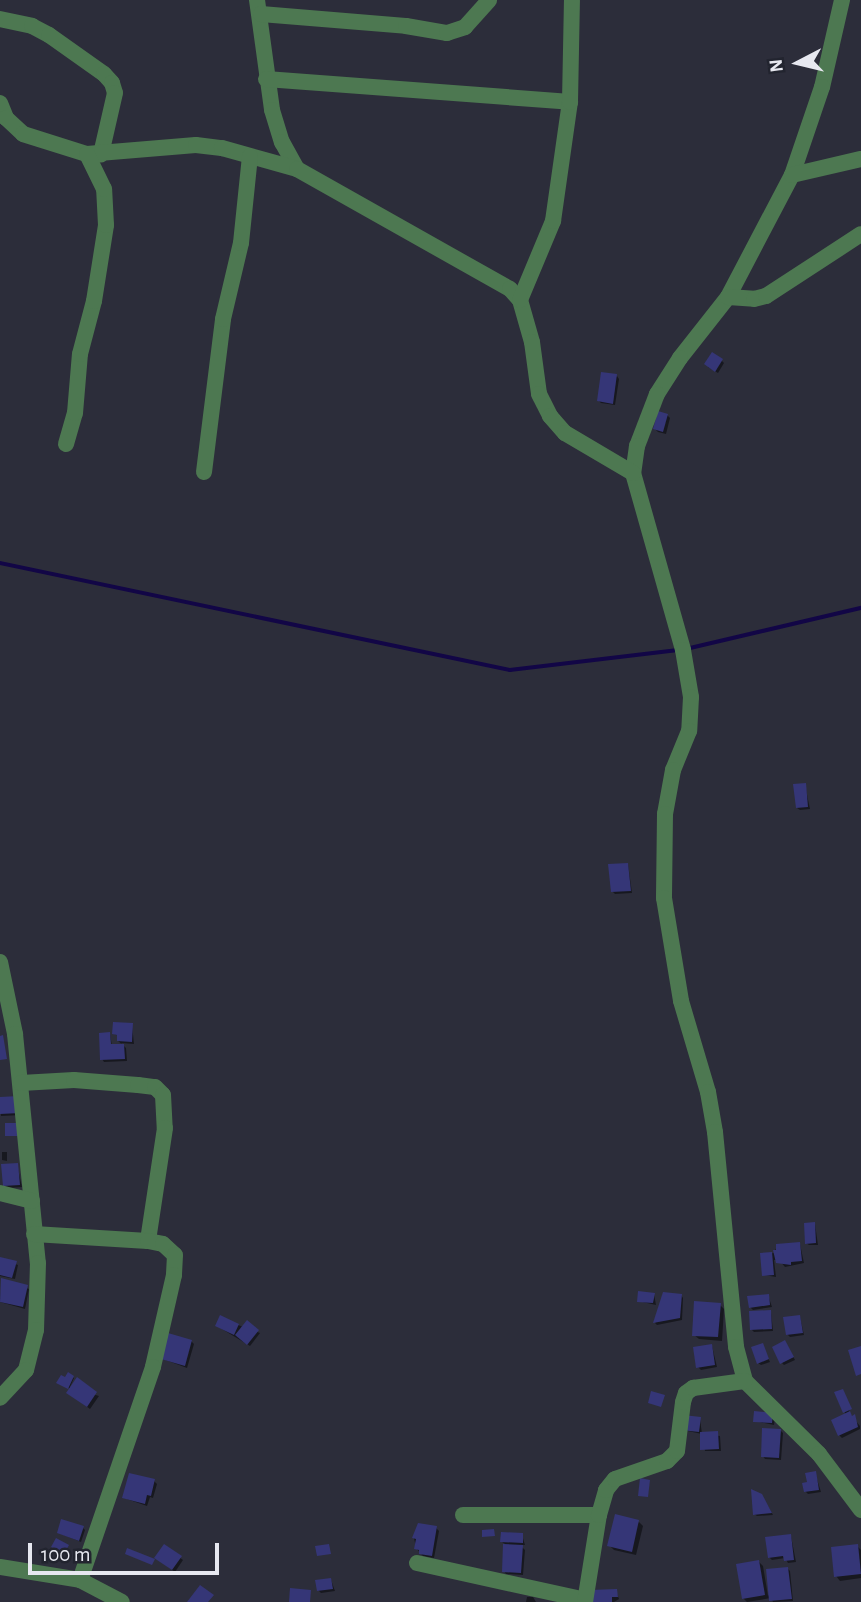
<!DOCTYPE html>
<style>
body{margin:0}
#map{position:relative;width:861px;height:1602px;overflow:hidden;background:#2c2d3a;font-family:"Alegreya Sans",sans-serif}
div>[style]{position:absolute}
.shadow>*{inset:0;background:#0007}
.stream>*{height:3.5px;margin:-1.75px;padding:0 1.75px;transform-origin:1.75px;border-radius:1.75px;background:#120646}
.building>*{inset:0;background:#353677}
.minor>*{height:16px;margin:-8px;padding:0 8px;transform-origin:8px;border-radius:8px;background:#4d7851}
span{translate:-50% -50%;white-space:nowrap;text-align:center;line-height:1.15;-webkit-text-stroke:6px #22242f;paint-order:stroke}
.north{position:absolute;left:763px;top:28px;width:70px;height:70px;-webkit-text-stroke:5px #22242f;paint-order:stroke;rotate:263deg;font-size:19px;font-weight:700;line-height:28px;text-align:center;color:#e7e8f0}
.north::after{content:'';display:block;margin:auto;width:24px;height:32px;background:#e7e8f0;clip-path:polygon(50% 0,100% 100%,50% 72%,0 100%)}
.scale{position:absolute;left:28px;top:1543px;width:191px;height:32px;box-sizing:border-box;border:4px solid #e7e8f0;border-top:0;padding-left:9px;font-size:21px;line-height:24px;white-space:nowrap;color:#e7e8f0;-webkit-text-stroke:5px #22242f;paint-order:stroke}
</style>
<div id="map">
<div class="shadow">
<i style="clip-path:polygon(722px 361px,724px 363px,718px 373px,708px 367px)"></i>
<i style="clip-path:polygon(617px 376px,619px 379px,615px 405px,601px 403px,599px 401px)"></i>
<i style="clip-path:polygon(667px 415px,670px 418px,666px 434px,658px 432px,655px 429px)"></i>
<i style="clip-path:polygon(805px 785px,810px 809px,800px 810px,797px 808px)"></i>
<i style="clip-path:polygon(628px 864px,632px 893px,615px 894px,612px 891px)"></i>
<i style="clip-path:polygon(132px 1025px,134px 1044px,121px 1043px,126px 1048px,127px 1061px,104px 1062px,102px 1059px,110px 1034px,112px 1046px,124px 1046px,118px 1041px,119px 1036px,114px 1034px)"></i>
<i style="clip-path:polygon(0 1099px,22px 1115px,1px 1116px)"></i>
<i style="clip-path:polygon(2px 1152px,7px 1152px,7px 1161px,2px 1160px)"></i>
<i style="clip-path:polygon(17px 1165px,22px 1187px,7px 1188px,4px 1186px)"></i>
<i style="clip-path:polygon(815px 1224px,818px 1245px,809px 1245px,806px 1243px)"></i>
<i style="clip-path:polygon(800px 1244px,804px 1263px,785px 1267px,779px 1260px,774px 1260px,776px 1277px,764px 1275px,762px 1255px,774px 1253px,777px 1246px)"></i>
<i style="clip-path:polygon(0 1259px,18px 1265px,15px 1279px,0 1276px)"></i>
<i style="clip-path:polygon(2px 1280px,29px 1289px,25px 1309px,0 1302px)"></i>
<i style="clip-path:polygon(654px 1294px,656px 1305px,638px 1301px)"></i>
<i style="clip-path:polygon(681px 1295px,683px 1298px,682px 1320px,657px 1325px,655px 1323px)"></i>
<i style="clip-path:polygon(768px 1295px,772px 1307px,753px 1310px,750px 1307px)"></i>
<i style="clip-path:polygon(720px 1305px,724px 1309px,722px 1341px,699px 1339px,694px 1335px)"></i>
<i style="clip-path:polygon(771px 1312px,773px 1331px,754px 1332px,751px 1329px)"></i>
<i style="clip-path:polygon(800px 1317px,804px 1335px,790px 1337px,787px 1334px)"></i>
<i style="clip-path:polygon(238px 1325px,260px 1333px,250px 1346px,217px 1326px)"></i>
<i style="clip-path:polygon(191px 1341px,194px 1344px,187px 1368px,163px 1359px)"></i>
<i style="clip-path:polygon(762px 1345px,770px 1362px,761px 1365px,758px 1363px)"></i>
<i style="clip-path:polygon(787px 1345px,795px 1360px,784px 1365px,782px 1363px)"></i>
<i style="clip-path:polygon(712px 1346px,717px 1367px,701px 1370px,698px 1367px)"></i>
<i style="clip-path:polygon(69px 1375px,74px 1378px,70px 1387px,99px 1396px,90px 1409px,71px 1395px,71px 1389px,59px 1383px)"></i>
<i style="clip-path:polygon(842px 1391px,851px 1415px,860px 1426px,860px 1429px,842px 1438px,839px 1435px,846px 1415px,837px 1393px)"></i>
<i style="clip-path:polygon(775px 1417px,774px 1425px,755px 1421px)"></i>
<i style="clip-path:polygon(700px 1419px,702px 1434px,720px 1436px,721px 1451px,705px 1451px,702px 1434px,683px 1430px)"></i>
<i style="clip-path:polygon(780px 1430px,783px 1433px,781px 1460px,765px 1459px,763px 1456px)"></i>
<i style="clip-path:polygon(815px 1473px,821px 1492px,808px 1494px,805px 1491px)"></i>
<i style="clip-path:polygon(154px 1481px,157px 1484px,153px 1498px,150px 1497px,147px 1506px,124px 1498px)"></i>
<i style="clip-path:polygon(764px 1499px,773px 1515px,757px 1516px,754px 1514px)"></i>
<i style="clip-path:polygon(639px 1522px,643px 1526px,636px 1555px,614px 1550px,609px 1545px)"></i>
<i style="clip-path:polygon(83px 1528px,85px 1530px,81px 1542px,59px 1533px)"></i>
<i style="clip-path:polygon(436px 1528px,439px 1531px,434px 1558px,423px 1556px,416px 1548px,414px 1538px)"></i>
<i style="clip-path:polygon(522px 1535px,525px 1545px,520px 1545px,525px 1550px,523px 1575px,506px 1574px,504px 1571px,505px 1544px,502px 1542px)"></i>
<i style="clip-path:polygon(791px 1536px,796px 1562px,788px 1563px,785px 1558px,772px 1560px,769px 1557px)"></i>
<i style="clip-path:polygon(164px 1546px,183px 1560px,175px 1572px,159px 1560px)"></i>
<i style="clip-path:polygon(857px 1546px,861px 1550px,861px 1578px,840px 1581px,836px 1576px)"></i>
<i style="clip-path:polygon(759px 1562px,763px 1566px,768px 1596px,788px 1569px,790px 1571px,793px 1601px,773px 1602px,771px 1598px,747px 1602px,743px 1598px)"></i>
<i style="clip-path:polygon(331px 1580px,335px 1591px,321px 1593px,318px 1590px)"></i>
<i style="clip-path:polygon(616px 1591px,619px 1599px,614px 1602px,592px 1602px)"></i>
<i style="clip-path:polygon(527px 1597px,533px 1597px,536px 1602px,526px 1602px)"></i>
</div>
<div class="stream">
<i style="left:0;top:563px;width:521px;rotate:11.85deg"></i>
<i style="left:510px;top:670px;width:169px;rotate:-6.8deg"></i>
<i style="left:686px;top:649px;width:180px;rotate:-13.2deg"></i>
</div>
<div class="building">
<i style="clip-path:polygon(712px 352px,723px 359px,715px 372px,704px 364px)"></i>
<i style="clip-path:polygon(601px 372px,617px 374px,613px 404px,597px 401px)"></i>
<i style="clip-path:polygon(658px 411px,668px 414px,663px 432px,653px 429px)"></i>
<i style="clip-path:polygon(806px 783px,808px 807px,796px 808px,793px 784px)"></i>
<i style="clip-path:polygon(628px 863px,631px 891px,611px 892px,608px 864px)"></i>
<i style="clip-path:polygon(113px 1022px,133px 1023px,132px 1042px,117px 1041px,117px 1035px,112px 1034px)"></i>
<i style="clip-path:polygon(110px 1032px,111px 1044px,124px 1044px,125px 1059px,100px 1060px,99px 1033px)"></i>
<i style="clip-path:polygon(3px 1035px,7px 1059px,0 1060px,0 1036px)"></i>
<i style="clip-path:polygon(19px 1096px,20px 1113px,0 1114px,0 1097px)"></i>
<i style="clip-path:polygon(5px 1123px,23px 1123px,23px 1136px,5px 1136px)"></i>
<i style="clip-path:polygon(18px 1163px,20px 1185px,3px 1186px,1px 1164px)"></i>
<i style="clip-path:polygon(815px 1222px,816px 1243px,805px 1244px,804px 1223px)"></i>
<i style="clip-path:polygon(800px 1242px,802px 1261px,791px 1262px,791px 1265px,776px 1263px,773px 1250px,776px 1250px,776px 1244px)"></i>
<i style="clip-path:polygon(772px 1252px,774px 1275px,762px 1276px,760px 1253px)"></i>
<i style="clip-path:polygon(0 1257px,17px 1261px,12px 1278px,0 1275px)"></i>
<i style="clip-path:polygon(1px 1278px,28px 1285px,23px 1307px,0 1302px)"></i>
<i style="clip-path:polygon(638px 1291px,655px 1293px,653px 1303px,637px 1302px)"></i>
<i style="clip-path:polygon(663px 1292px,682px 1294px,680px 1318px,653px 1323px)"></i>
<i style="clip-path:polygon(769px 1294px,770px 1305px,749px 1308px,747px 1296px)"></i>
<i style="clip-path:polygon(694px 1301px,721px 1303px,718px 1337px,692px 1336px)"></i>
<i style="clip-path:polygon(771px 1310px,772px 1329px,750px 1330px,749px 1311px)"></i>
<i style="clip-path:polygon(220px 1315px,239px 1324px,234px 1335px,215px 1326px)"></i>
<i style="clip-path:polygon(800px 1315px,803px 1333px,786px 1335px,783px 1317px)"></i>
<i style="clip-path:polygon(247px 1320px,259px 1330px,247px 1345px,235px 1335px)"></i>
<i style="clip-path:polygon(168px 1333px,192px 1340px,185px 1366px,161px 1359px)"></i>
<i style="clip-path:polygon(785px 1340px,794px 1357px,780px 1364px,772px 1347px)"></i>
<i style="clip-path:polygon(763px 1343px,769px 1359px,757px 1364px,751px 1347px)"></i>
<i style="clip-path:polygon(712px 1344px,715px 1365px,696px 1368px,693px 1347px)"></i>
<i style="clip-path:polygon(861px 1346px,861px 1374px,856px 1376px,848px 1350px)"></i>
<i style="clip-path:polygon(68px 1372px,74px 1376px,68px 1389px,56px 1383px,61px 1375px,65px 1377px)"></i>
<i style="clip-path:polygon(77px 1377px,97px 1392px,87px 1407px,66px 1393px)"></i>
<i style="clip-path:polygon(843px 1389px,852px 1409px,843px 1413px,834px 1392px)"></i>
<i style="clip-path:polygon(651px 1391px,665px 1395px,661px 1407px,648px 1403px)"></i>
<i style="clip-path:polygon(754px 1411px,773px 1413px,772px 1423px,753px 1422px)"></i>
<i style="clip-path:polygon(850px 1411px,852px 1416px,855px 1414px,858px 1427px,838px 1436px,831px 1420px)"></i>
<i style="clip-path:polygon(683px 1415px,701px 1417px,699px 1432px,681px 1430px)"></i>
<i style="clip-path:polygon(762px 1428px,781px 1429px,779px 1458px,761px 1457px)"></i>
<i style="clip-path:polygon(718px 1431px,719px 1449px,700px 1450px,700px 1432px)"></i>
<i style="clip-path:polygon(816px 1471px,819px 1490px,804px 1492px,802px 1483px,807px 1482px,805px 1473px)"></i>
<i style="clip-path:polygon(129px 1473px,155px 1479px,151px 1496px,147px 1495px,145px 1504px,122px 1498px)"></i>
<i style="clip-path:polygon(640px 1478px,650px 1480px,648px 1497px,638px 1496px)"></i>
<i style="clip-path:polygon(751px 1489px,762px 1494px,772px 1513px,753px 1515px)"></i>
<i style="clip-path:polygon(615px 1514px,639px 1520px,632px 1552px,607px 1546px)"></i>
<i style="clip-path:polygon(61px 1519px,84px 1526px,79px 1541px,57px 1533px)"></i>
<i style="clip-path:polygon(418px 1523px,437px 1526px,432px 1556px,419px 1554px,419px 1550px,414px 1549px,416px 1539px,412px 1538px)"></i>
<i style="clip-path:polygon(494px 1529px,495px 1536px,482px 1537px,482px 1530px)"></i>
<i style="clip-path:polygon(501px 1532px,523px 1533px,523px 1543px,500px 1542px)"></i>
<i style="clip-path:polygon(791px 1534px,794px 1560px,784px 1561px,783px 1556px,768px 1558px,765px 1537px)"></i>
<i style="clip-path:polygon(56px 1538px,69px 1545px,64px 1554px,51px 1547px)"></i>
<i style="clip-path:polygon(164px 1544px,182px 1556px,172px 1570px,154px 1558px)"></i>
<i style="clip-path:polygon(329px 1544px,331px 1554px,317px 1556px,315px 1546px)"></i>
<i style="clip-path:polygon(503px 1544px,523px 1545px,521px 1573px,502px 1572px)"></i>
<i style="clip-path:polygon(858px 1544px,861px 1574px,834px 1577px,831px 1547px)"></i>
<i style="clip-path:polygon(127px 1548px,155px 1559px,152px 1565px,125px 1554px)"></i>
<i style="clip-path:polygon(759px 1560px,765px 1595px,742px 1599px,736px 1564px)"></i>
<i style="clip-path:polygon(788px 1567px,792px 1599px,769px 1601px,766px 1569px)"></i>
<i style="clip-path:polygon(331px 1578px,333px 1589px,317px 1591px,315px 1580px)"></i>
<i style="clip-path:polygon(200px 1585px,214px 1595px,208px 1602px,187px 1602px)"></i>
<i style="clip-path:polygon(290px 1588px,311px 1590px,310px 1602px,289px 1602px)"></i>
<i style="clip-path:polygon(617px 1589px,618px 1597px,612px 1597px,612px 1602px,590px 1602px,590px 1590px)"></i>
</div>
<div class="minor">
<i style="left:257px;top:0;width:111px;rotate:82.2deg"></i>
<i style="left:272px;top:110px;width:34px;rotate:73deg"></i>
<i style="left:282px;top:142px;width:31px;rotate:61deg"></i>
<i style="left:842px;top:0;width:89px;rotate:102.9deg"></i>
<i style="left:822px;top:87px;width:93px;rotate:108.8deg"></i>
<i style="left:792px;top:175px;width:138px;rotate:117.7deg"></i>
<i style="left:728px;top:297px;width:78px;rotate:128.2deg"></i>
<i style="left:680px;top:358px;width:43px;rotate:122.6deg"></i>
<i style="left:657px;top:394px;width:56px;rotate:111deg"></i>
<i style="left:637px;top:446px;width:27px;rotate:98deg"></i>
<i style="left:633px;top:473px;width:184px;rotate:74.2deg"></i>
<i style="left:683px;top:650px;width:48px;rotate:80.3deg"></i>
<i style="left:691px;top:697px;width:34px;rotate:93deg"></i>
<i style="left:689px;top:731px;width:42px;rotate:112.3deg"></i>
<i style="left:673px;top:770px;width:45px;rotate:100.3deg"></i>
<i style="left:665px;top:814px;width:84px;rotate:90.7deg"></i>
<i style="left:664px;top:898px;width:104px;rotate:80.6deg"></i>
<i style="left:681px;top:1001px;width:95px;rotate:73.5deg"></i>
<i style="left:708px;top:1092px;width:41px;rotate:80.1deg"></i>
<i style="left:715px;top:1132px;width:216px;rotate:84.4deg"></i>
<i style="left:736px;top:1347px;width:35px;rotate:75deg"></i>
<i style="left:745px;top:1381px;width:104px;rotate:44.6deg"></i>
<i style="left:819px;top:1454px;width:70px;rotate:53.1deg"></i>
<i style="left:261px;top:14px;width:145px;rotate:4.7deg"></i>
<i style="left:406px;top:26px;width:42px;rotate:9.7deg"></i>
<i style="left:447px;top:33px;width:19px;rotate:-18deg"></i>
<i style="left:465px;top:27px;width:36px;rotate:-48deg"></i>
<i style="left:0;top:19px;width:33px;rotate:12deg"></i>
<i style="left:32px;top:26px;width:19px;rotate:28deg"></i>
<i style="left:49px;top:35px;width:67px;rotate:35.3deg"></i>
<i style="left:104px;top:74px;width:12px;rotate:48deg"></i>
<i style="left:112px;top:83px;width:10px;rotate:73deg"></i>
<i style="left:115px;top:93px;width:63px;rotate:102.9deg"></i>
<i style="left:266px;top:79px;width:305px;rotate:4.3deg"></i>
<i style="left:0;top:103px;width:16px;rotate:68deg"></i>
<i style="left:6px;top:118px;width:23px;rotate:43deg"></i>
<i style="left:23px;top:134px;width:67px;rotate:17.4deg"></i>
<i style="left:87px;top:154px;width:109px;rotate:-4.7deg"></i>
<i style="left:196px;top:145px;width:26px;rotate:7deg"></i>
<i style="left:222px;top:148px;width:78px;rotate:15.6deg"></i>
<i style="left:297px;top:169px;width:244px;rotate:29.4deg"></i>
<i style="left:510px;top:289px;width:15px;rotate:48deg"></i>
<i style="left:520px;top:300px;width:44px;rotate:74.1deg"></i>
<i style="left:532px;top:342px;width:52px;rotate:82.3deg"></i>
<i style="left:539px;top:394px;width:25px;rotate:63deg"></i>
<i style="left:550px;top:416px;width:23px;rotate:49deg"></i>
<i style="left:565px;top:433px;width:79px;rotate:30.5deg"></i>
<i style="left:792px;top:175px;width:71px;rotate:-13.1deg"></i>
<i style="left:728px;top:297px;width:26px;rotate:4deg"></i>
<i style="left:754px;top:299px;width:12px;rotate:-14deg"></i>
<i style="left:766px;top:296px;width:113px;rotate:-33.1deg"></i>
<i style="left:520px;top:300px;width:86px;rotate:-67.3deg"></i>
<i style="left:553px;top:221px;width:120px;rotate:-81.9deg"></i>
<i style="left:570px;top:102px;width:102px;rotate:-88.9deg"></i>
<i style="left:66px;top:444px;width:32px;rotate:-74deg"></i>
<i style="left:75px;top:413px;width:59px;rotate:-85.2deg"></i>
<i style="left:80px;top:354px;width:55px;rotate:-75.2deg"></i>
<i style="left:94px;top:301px;width:77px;rotate:-81deg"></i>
<i style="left:106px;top:225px;width:36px;rotate:-93deg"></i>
<i style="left:104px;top:189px;width:39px;rotate:-116deg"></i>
<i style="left:204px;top:472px;width:154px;rotate:-82.9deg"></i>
<i style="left:223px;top:319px;width:78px;rotate:-76.7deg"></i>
<i style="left:241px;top:243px;width:87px;rotate:-84.1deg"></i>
<i style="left:0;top:962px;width:74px;rotate:78.2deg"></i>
<i style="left:15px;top:1034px;width:230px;rotate:84.3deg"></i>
<i style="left:38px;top:1263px;width:67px;rotate:91.7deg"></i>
<i style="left:36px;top:1330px;width:41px;rotate:104deg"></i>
<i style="left:26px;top:1370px;width:38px;rotate:133deg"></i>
<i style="left:21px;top:1083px;width:53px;rotate:-3.2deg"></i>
<i style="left:74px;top:1080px;width:64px;rotate:4.5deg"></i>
<i style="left:138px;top:1085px;width:17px;rotate:7deg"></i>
<i style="left:155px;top:1087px;width:11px;rotate:45deg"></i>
<i style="left:163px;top:1095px;width:33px;rotate:87deg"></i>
<i style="left:165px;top:1128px;width:114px;rotate:98.6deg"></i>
<i style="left:0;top:1193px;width:33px;rotate:14deg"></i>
<i style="left:34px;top:1234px;width:114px;rotate:3.5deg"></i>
<i style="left:148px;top:1241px;width:15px;rotate:11deg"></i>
<i style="left:163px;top:1244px;width:16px;rotate:43deg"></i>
<i style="left:175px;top:1255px;width:20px;rotate:93deg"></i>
<i style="left:174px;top:1275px;width:94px;rotate:102.9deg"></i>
<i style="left:153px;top:1367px;width:225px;rotate:108.9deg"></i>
<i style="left:463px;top:1515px;width:136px"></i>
<i style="left:417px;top:1563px;width:172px;rotate:12.4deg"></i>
<i style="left:0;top:1567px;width:81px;rotate:9.2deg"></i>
<i style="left:80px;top:1580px;width:47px;rotate:27.6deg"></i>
<i style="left:585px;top:1602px;width:88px;rotate:-80.9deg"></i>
<i style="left:599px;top:1515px;width:26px;rotate:-74deg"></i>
<i style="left:606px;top:1490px;width:14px;rotate:-51deg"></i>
<i style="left:615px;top:1479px;width:55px;rotate:-19.1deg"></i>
<i style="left:667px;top:1461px;width:14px;rotate:-45deg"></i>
<i style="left:677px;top:1451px;width:49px;rotate:-83deg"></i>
<i style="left:683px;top:1402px;width:9px;rotate:-72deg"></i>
<i style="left:686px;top:1393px;width:9px;rotate:-36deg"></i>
<i style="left:693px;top:1388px;width:52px;rotate:-7.7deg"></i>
</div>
<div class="north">N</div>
<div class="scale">100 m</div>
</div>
